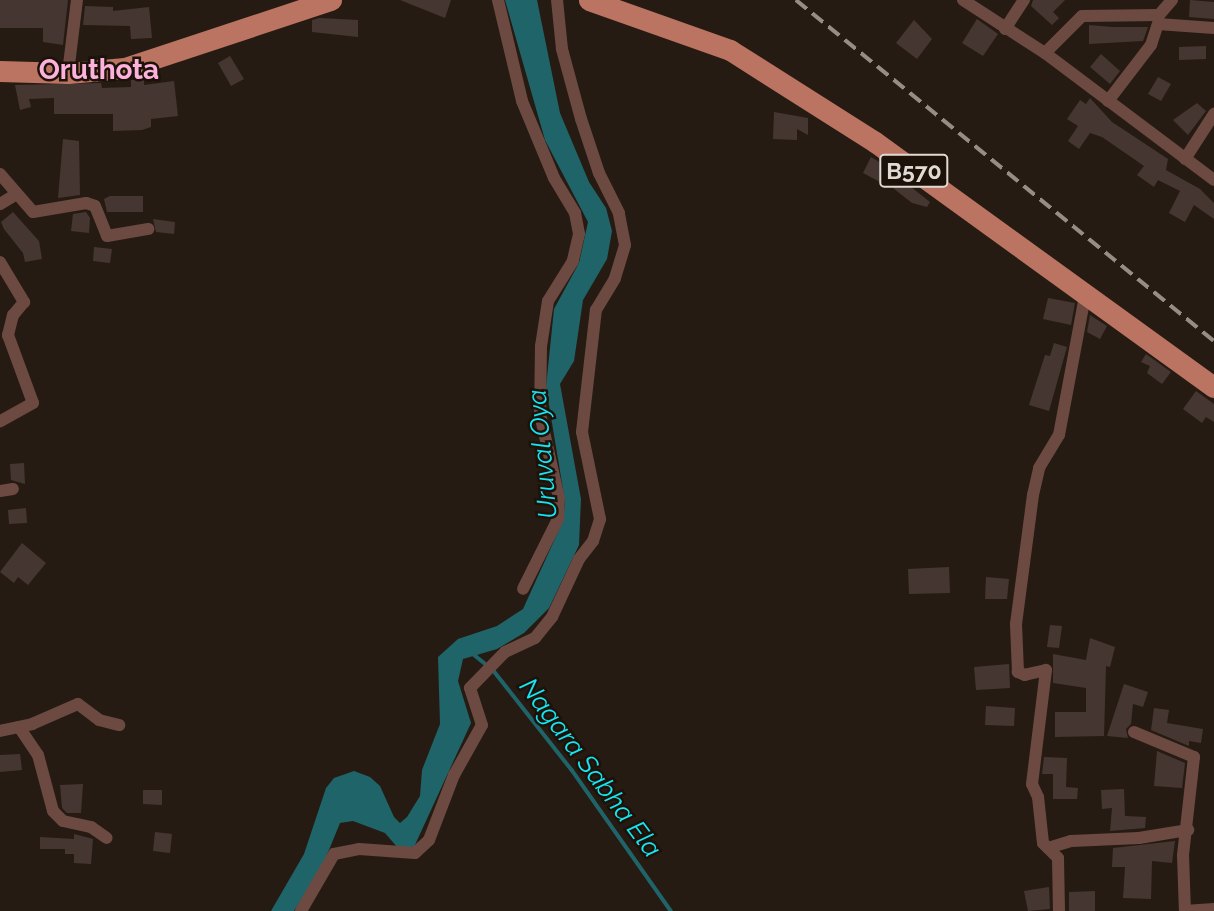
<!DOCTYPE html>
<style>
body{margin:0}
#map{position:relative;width:1214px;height:911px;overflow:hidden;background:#261b13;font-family:Raleway,sans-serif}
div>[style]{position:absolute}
.water>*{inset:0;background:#1f6469}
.stream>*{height:3.5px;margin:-1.75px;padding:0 1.75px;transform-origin:1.75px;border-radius:1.75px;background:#1f6469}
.building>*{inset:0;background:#453631}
.street>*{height:12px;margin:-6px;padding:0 6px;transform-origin:6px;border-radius:6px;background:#6d4a41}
.primary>*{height:21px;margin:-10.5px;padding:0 10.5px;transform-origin:10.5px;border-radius:10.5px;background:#bc7462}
.rail>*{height:3.5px;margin-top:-1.75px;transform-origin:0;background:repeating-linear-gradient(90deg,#968d86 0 14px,transparent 0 21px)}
span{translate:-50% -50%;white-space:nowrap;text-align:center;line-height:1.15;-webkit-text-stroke:5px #1c120a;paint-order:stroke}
.shield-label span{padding:2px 5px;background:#1c120a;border:2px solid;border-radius:5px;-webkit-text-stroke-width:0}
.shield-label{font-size:23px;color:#e1dad4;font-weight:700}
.water-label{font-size:26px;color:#14e7f3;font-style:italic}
.quarter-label{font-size:28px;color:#fcb2db;font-weight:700}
</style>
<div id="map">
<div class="water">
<i style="clip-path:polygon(505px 0,537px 0,560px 113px,589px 182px,606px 208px,612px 231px,607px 259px,583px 300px,574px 361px,560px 384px,581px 499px,579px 545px,549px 608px,524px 633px,497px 649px,463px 659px,458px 681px,471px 723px,414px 847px,398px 848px,385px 833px,353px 821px,340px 823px,322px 867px,294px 911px,271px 911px,304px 854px,326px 788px,334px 778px,354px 771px,370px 777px,380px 786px,394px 817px,400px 823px,407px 817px,420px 796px,422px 770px,440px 724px,438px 657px,458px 639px,497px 626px,523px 609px,563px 521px,565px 501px,546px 387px,554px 309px,579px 263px,588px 222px,545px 140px)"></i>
</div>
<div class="stream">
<i style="left:472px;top:653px;width:28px;rotate:39deg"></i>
<i style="left:494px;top:671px;width:126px;rotate:51.8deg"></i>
<i style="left:572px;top:770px;width:172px;rotate:54.9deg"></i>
</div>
<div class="building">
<i style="clip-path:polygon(0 0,68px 0,63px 45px,43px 42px,43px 28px,0 28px)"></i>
<i style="clip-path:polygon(400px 0,451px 0,445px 18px)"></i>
<i style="clip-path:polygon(1033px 0,1065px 0,1053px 12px,1059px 18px,1052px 25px,1031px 6px)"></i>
<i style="clip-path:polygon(1190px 0,1214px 2px,1214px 19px,1189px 17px)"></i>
<i style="clip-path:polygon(85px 6px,113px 7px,113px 11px,149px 7px,152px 38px,131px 39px,130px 26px,83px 25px)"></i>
<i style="clip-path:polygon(319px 18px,358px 20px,358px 37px,312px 32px,312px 20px)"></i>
<i style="clip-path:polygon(977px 19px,998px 34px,983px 56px,962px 43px)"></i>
<i style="clip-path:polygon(914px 20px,932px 39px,917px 59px,896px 43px)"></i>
<i style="clip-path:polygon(1089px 25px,1113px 27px,1148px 27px,1143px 41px,1089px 44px)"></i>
<i style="clip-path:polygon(1206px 46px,1206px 59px,1179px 60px,1179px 47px)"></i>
<i style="clip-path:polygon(1101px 54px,1120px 71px,1110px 84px,1090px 67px)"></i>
<i style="clip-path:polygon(230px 56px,244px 79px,231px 86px,218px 63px)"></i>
<i style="clip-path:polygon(1158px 77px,1171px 84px,1161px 101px,1148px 94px)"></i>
<i style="clip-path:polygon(144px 79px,144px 85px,174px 81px,178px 116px,151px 119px,151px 127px,142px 130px,113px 131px,113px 114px,54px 114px,54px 98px,29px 99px,31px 107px,20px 110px,15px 85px,101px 83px,102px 88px,131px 87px,131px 80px)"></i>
<i style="clip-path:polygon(1090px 98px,1112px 122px,1168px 159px,1166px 170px,1200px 189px,1214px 203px,1214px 219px,1194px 205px,1185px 222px,1169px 213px,1180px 191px,1158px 180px,1154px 187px,1137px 175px,1144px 166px,1102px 137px,1090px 133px,1079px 149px,1068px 141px,1078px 126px,1067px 119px,1080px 100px,1086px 104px)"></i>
<i style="clip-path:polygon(1197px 103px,1206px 111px,1188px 135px,1173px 120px)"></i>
<i style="clip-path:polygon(774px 112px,808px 118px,808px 135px,797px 129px,797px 140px,773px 139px)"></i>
<i style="clip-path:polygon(63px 139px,79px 141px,80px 195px,58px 198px)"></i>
<i style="clip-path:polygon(871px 157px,889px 168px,882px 183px,863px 173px)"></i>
<i style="clip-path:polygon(906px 183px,930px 202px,927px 207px,912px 203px,893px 188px)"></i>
<i style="clip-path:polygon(110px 196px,143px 196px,143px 212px,107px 212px,104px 199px)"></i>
<i style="clip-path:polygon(13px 212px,39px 241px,42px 259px,25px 262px,23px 253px,4px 229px,1px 222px)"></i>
<i style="clip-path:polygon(86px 212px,90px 218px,89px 233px,71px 231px,73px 214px)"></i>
<i style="clip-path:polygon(153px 219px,175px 222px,174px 234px,156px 232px)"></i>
<i style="clip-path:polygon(94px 247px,112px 249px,110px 263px,93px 261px)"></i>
<i style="clip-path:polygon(1048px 298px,1075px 303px,1071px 325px,1043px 319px)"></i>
<i style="clip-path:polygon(1090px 315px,1107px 326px,1100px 339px,1087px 332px)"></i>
<i style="clip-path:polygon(1054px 343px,1067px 347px,1049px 411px,1029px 405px,1045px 355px,1050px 356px)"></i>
<i style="clip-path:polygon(1146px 354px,1171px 372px,1162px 384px,1147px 373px,1150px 366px,1141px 362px)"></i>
<i style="clip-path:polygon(1196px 391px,1214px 404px,1214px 422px,1206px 417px,1202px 423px,1183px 409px)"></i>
<i style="clip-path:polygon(24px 463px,25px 484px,11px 480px,10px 464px)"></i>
<i style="clip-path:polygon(26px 508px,27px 523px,9px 524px,8px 510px)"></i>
<i style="clip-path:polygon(22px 543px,46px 563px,28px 585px,18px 577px,14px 583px,0 572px)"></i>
<i style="clip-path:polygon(949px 567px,950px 593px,909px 594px,908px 569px)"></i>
<i style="clip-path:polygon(986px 577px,1009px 579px,1007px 599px,985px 599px)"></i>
<i style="clip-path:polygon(1050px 625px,1062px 626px,1059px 648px,1047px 647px)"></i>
<i style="clip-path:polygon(1090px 638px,1115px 647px,1110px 667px,1106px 666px,1104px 736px,1055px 737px,1055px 712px,1086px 712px,1086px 688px,1053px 683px,1053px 654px,1086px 660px)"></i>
<i style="clip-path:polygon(1009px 664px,1010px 688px,976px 690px,974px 667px)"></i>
<i style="clip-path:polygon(1124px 684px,1148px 692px,1143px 707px,1133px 704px,1131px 724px,1126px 729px,1128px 738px,1107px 736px)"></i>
<i style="clip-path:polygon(986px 706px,1015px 708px,1014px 726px,985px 725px)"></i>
<i style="clip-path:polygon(1154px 708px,1169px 710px,1167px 723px,1203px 729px,1201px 743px,1189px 741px,1189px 746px,1151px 730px)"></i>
<i style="clip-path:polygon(1157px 751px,1185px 763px,1182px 788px,1154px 786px)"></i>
<i style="clip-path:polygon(20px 754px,22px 770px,0 772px,0 755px)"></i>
<i style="clip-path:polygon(1044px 757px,1067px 758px,1066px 787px,1078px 788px,1077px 799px,1053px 799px,1053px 774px,1042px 774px)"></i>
<i style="clip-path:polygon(83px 784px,81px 813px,67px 813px,62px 808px,60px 785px)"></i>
<i style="clip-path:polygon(1124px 789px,1125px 816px,1146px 817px,1145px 828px,1110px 831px,1112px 808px,1102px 809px,1101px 790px)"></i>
<i style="clip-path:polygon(143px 790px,162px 790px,162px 805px,143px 804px)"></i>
<i style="clip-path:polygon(155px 832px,172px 834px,170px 853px,153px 851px)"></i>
<i style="clip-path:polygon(74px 834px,93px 839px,91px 864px,74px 863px,74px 854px,65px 854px,65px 849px,40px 849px,40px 837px,74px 839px)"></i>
<i style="clip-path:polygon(1175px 841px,1172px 863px,1152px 861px,1151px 899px,1123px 898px,1125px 867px,1112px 867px,1113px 848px)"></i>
<i style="clip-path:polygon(1049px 887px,1050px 909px,1028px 911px,1024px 891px)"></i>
<i style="clip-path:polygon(1095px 891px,1095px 911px,1069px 911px,1069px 892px)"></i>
</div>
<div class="street">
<i style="left:498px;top:0;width:104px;rotate:76.6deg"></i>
<i style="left:522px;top:101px;width:83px;rotate:67.4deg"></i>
<i style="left:554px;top:178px;width:41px;rotate:59deg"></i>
<i style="left:575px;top:213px;width:21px;rotate:79deg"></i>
<i style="left:579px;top:234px;width:28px;rotate:103deg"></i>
<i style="left:573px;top:261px;width:47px;rotate:122deg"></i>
<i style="left:548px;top:301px;width:46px;rotate:98.8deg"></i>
<i style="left:541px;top:346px;width:68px;rotate:90.8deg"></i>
<i style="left:540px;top:414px;width:86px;rotate:77.3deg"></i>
<i style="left:559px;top:498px;width:21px;rotate:93deg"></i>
<i style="left:558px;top:519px;width:78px;rotate:116.6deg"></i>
<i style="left:963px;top:0;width:98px;rotate:32.9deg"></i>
<i style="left:1045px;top:53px;width:211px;rotate:36.9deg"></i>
<i style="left:1005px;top:29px;width:35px;rotate:-57deg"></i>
<i style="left:1045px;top:53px;width:52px;rotate:-45deg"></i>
<i style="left:1082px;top:16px;width:77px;rotate:-0.7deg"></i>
<i style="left:1159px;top:15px;width:20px;rotate:-49deg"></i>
<i style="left:68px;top:73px;width:74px;rotate:-83deg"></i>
<i style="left:1108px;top:101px;width:71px;rotate:-52.5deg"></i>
<i style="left:1151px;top:45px;width:22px;rotate:-72deg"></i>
<i style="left:1158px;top:24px;width:56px;rotate:4.1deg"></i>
<i style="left:1185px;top:159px;width:54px;rotate:-57.2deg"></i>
<i style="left:0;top:174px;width:50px;rotate:49deg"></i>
<i style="left:33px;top:212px;width:54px;rotate:-9.6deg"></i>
<i style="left:86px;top:203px;width:9px;rotate:18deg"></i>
<i style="left:95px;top:206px;width:32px;rotate:68deg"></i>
<i style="left:107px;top:236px;width:42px;rotate:-9.7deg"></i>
<i style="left:0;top:204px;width:17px;rotate:-31deg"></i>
<i style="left:0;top:262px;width:47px;rotate:59deg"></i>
<i style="left:24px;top:302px;width:17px;rotate:130deg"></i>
<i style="left:13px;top:315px;width:21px;rotate:104deg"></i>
<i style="left:8px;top:335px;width:72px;rotate:69.8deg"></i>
<i style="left:33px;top:403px;width:38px;rotate:151deg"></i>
<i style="left:0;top:491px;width:13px;rotate:-9deg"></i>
<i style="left:19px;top:727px;width:34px;rotate:56deg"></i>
<i style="left:38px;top:755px;width:58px;rotate:75deg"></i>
<i style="left:53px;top:811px;width:14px;rotate:45deg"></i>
<i style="left:63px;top:821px;width:29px;rotate:12deg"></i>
<i style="left:91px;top:827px;width:19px;rotate:35deg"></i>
<i style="left:0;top:731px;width:33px;rotate:-12deg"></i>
<i style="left:32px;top:724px;width:50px;rotate:-23.5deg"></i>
<i style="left:78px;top:704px;width:26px;rotate:37deg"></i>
<i style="left:99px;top:720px;width:21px;rotate:14deg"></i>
<i style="left:1134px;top:732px;width:65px;rotate:22.6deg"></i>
<i style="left:1194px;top:757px;width:99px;rotate:96.4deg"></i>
<i style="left:1183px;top:855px;width:56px;rotate:88deg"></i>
<i style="left:1048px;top:848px;width:24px;rotate:-17deg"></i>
<i style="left:1071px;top:841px;width:68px;rotate:-2.5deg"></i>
<i style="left:1139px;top:838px;width:50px;rotate:-9.3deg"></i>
<i style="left:301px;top:911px;width:66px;rotate:-59.9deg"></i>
<i style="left:334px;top:854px;width:25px;rotate:-11deg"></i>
<i style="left:359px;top:849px;width:56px;rotate:4.1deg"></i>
<i style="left:415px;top:853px;width:19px;rotate:-43deg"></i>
<i style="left:429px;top:840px;width:70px;rotate:-69deg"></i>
<i style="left:454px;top:775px;width:57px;rotate:-60.8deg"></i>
<i style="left:482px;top:725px;width:39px;rotate:-108deg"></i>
<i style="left:470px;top:688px;width:50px;rotate:-45.8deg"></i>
<i style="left:505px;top:652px;width:33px;rotate:-25deg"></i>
<i style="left:535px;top:638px;width:27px;rotate:-51deg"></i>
<i style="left:552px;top:617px;width:64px;rotate:-65deg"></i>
<i style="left:579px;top:559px;width:23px;rotate:-52deg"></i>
<i style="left:593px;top:541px;width:23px;rotate:-72deg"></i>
<i style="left:600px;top:519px;width:89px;rotate:-101.7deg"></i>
<i style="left:582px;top:432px;width:123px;rotate:-83.5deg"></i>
<i style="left:596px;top:310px;width:37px;rotate:-59deg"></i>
<i style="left:615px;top:278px;width:34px;rotate:-73deg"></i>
<i style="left:625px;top:245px;width:33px;rotate:-101deg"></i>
<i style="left:619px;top:213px;width:45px;rotate:-116.6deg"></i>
<i style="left:599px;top:173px;width:57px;rotate:-108.4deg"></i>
<i style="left:581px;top:119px;width:73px;rotate:-105.2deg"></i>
<i style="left:562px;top:49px;width:49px;rotate:-95.8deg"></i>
<i style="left:1059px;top:911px;width:53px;rotate:-91.1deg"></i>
<i style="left:1058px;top:858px;width:21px;rotate:-135deg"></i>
<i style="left:1043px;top:843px;width:46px;rotate:-96.2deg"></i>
<i style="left:1038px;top:797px;width:14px;rotate:-115deg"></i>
<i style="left:1032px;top:784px;width:115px;rotate:-83deg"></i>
<i style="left:1046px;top:670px;width:22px;rotate:167deg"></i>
<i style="left:1025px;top:675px;width:8px;rotate:-157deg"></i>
<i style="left:1018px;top:672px;width:48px;rotate:-92.4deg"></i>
<i style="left:1016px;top:624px;width:130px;rotate:-82.5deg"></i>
<i style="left:1033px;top:495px;width:28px;rotate:-77deg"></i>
<i style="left:1039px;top:468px;width:39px;rotate:-59deg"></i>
<i style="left:1059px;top:435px;width:141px;rotate:-79.4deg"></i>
<i style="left:1185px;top:911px;width:29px;rotate:-4deg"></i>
</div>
<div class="primary">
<i style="left:589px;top:0;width:150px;rotate:19.5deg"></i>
<i style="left:730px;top:50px;width:172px;rotate:32.4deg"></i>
<i style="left:875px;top:142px;width:418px;rotate:35.9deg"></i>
<i style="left:0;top:71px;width:68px;rotate:1.7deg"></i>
<i style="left:68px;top:73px;width:57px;rotate:-5deg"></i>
<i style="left:125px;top:68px;width:217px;rotate:-18.3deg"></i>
</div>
<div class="rail">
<i style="left:796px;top:0;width:539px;rotate:39.21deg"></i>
</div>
<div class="shield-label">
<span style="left:914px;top:171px">B570</span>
</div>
<div class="water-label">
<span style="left:543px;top:454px;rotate:-95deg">Uruval Oya</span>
<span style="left:590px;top:768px;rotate:53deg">Nagara Sabha Ela</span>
</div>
<div class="quarter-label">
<span style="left:99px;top:70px">Oruthota</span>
</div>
</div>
